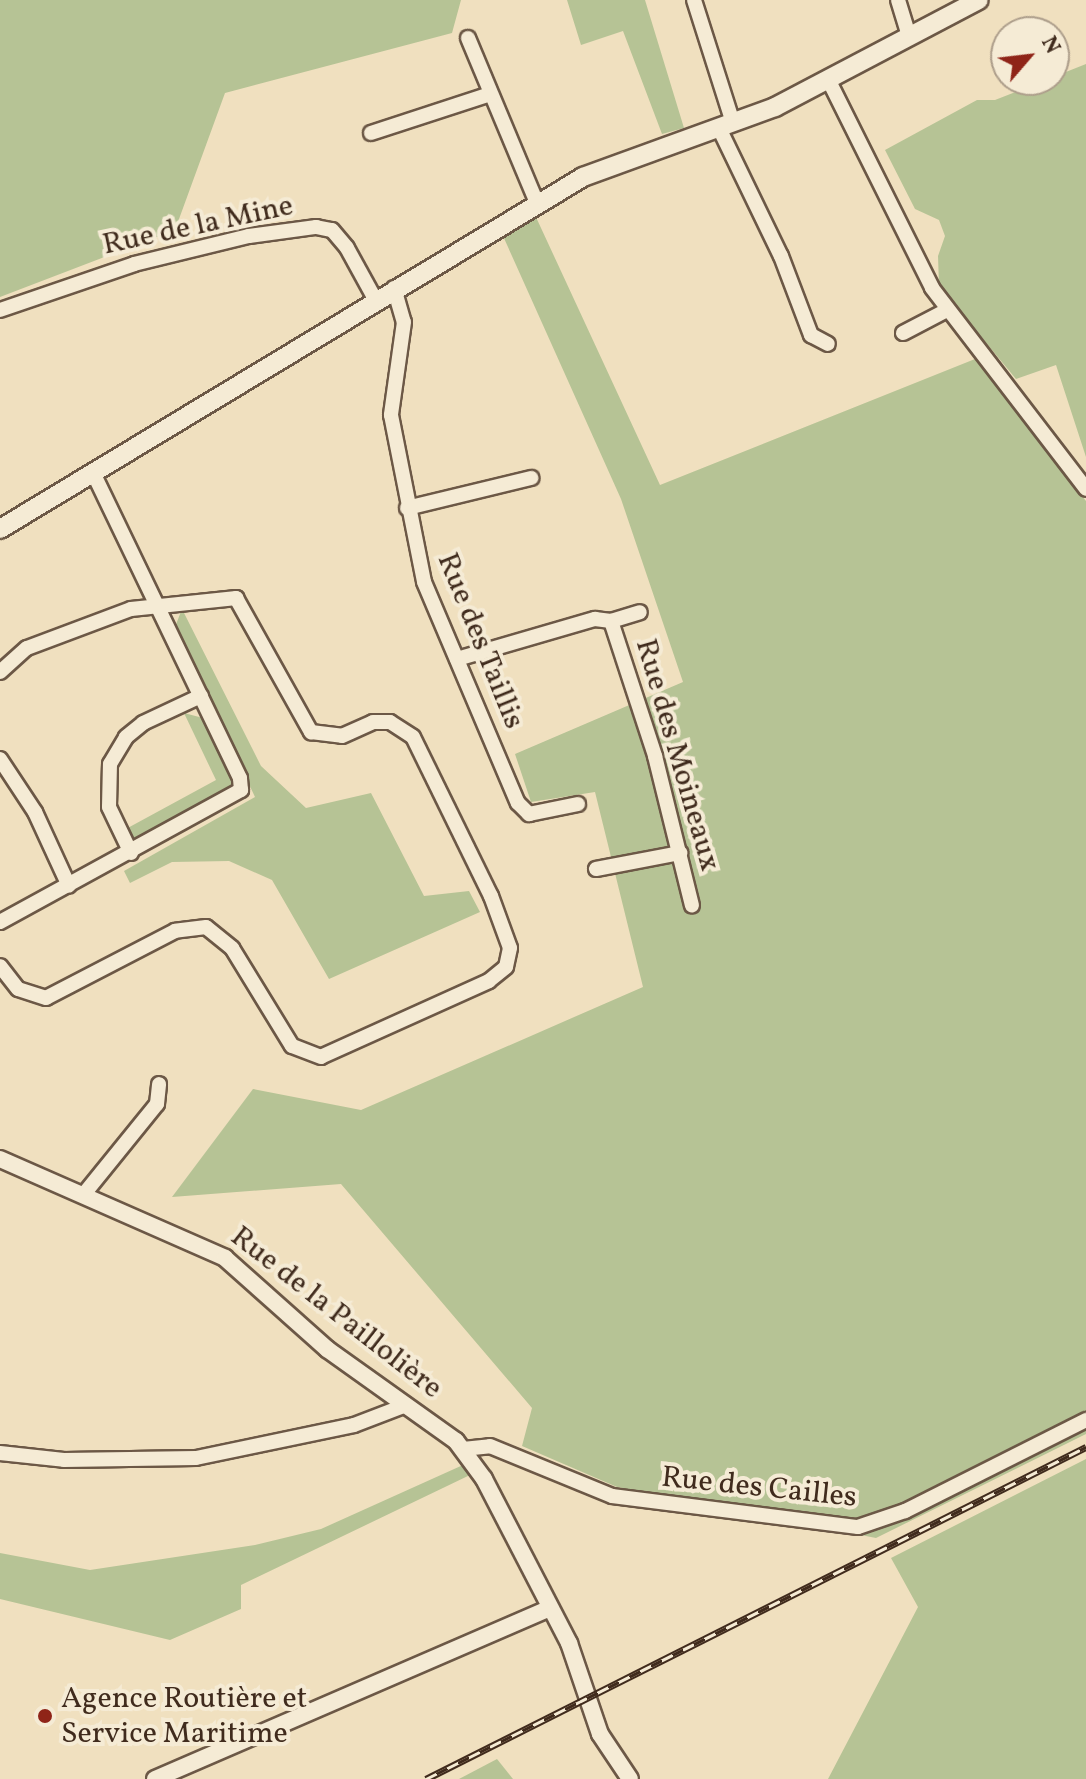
<!DOCTYPE html>
<meta charset="utf-8">
<style>
body{margin:0}
#map{position:relative;width:1086px;height:1779px;overflow:hidden;background:#f0e0bf;font-family:Vollkorn,serif}
div>[style]{position:absolute}
.green>*{inset:0;background:#b6c395}
.roads{filter:drop-shadow(2px 0 #6c5846) drop-shadow(-2px 0 #6c5846) drop-shadow(0 2px #6c5846) drop-shadow(0 -2px #6c5846)}
.minor>*{height:14px;margin:-7px;padding:0 7px;transform-origin:7px;border-radius:7px;background:#f5ebd5}
.tertiary>*{height:16px;margin:-8px;padding:0 8px;transform-origin:8px;border-radius:8px;background:#f5ebd5}
.secondary>*{height:18px;margin:-9px;padding:0 9px;transform-origin:9px;border-radius:9px;background:#f5ebd5}
.rail>*{height:7px;margin-top:-3.5px;transform-origin:0;background:repeating-linear-gradient(90deg,#f5ebd5 0 12px,#402b1d 0 24px);box-sizing:border-box;border-block:2px solid #402b1d}
.dots>*{width:22px;height:22px;translate:-50% -50%;box-sizing:border-box;border:4px solid #f5ebd5;border-radius:50%}
span{translate:-50% -50%;white-space:nowrap;text-align:center;line-height:1.15;-webkit-text-stroke:8px #f5ebd5;paint-order:stroke}
.street-label{font-size:30px;color:#402b1d}
.poi-label{font-size:30px;color:#402b1d}
.left{translate:0 -50%;text-align:left}
.north{position:absolute;left:990px;top:16px;width:80px;height:80px;box-sizing:border-box;background:#f5ebd5;border:2px solid #ad9e8b;border-radius:50%;rotate:62deg;font-size:22px;font-weight:700;line-height:32px;text-align:center;color:#402b1d}
.north::after{content:'';display:block;margin:auto;width:28px;height:36px;background:#8f2418;clip-path:polygon(50% 0,100% 100%,50% 72%,0 100%)}
</style>
<div id="map">
<div class="green">
<i style="clip-path:polygon(0 0,461px 0,452px 33px,225px 93px,175px 230px,0 297px)"></i>
<i style="clip-path:polygon(567px 0,645px 0,684px 128px,662px 134px,623px 31px,581px 45px)"></i>
<i style="clip-path:polygon(1086px 64px,1086px 457px,1056px 365px,1016px 379px,939px 286px,938px 256px,945px 236px,939px 220px,915px 209px,885px 150px,977px 100px,995px 100px)"></i>
<i style="clip-path:polygon(535px 215px,660px 485px,975px 359px,1086px 501px,1086px 1434px,876px 1538px,617px 1487px,522px 1446px,532px 1408px,341px 1184px,172px 1197px,253px 1089px,361px 1110px,643px 987px,595px 792px,531px 802px,515px 754px,683px 682px,621px 499px,503px 236px)"></i>
<i style="clip-path:polygon(182px 609px,261px 766px,306px 808px,371px 793px,424px 896px,469px 891px,480px 912px,329px 979px,272px 880px,229px 861px,172px 862px,130px 883px,124px 871px,255px 797px,175px 627px)"></i>
<i style="clip-path:polygon(184px 713px,203px 718px,232px 782px,229px 789px,142px 839px,133px 839px,124px 830px,216px 780px)"></i>
<i style="clip-path:polygon(1086px 1459px,1086px 1779px,828px 1779px,918px 1607px,891px 1558px)"></i>
<i style="clip-path:polygon(463px 1465px,470px 1475px,241px 1585px,241px 1609px,170px 1640px,0 1599px,0 1553px,90px 1570px,255px 1545px,321px 1529px)"></i>
<i style="clip-path:polygon(497px 1759px,513px 1779px,459px 1779px)"></i>
</div>
<div class="roads">
<div class="minor">
<i style="left:694px;top:0;width:129px;rotate:72.4deg"></i>
<i style="left:898px;top:0;width:37px;rotate:73deg"></i>
<i style="left:468px;top:38px;width:179px;rotate:67.3deg"></i>
<i style="left:829px;top:81px;width:231px;rotate:63.5deg"></i>
<i style="left:932px;top:288px;width:253px;rotate:52.5deg"></i>
<i style="left:719px;top:128px;width:142px;rotate:64.2deg"></i>
<i style="left:781px;top:256px;width:85px;rotate:69.2deg"></i>
<i style="left:811px;top:335px;width:19px;rotate:28deg"></i>
<i style="left:371px;top:133px;width:125px;rotate:-18.1deg"></i>
<i style="left:394px;top:288px;width:35px;rotate:74deg"></i>
<i style="left:404px;top:322px;width:94px;rotate:98deg"></i>
<i style="left:391px;top:415px;width:170px;rotate:78.8deg"></i>
<i style="left:424px;top:582px;width:240px;rotate:67deg"></i>
<i style="left:518px;top:803px;width:16px;rotate:45deg"></i>
<i style="left:529px;top:814px;width:50px;rotate:-11.5deg"></i>
<i style="left:0;top:310px;width:142px;rotate:-18.9deg"></i>
<i style="left:134px;top:264px;width:118px;rotate:-13.7deg"></i>
<i style="left:249px;top:236px;width:68px;rotate:-7.7deg"></i>
<i style="left:316px;top:227px;width:16px;rotate:11deg"></i>
<i style="left:332px;top:230px;width:23px;rotate:50deg"></i>
<i style="left:347px;top:248px;width:58px;rotate:61.2deg"></i>
<i style="left:903px;top:333px;width:50px;rotate:-27.6deg"></i>
<i style="left:407px;top:508px;width:128px;rotate:-13.6deg"></i>
<i style="left:611px;top:621px;width:142px;rotate:71.9deg"></i>
<i style="left:655px;top:756px;width:154px;rotate:76.1deg"></i>
<i style="left:457px;top:659px;width:144px;rotate:-16.2deg"></i>
<i style="left:595px;top:619px;width:16px;rotate:7deg"></i>
<i style="left:611px;top:621px;width:30px;rotate:-17deg"></i>
<i style="left:0;top:672px;width:36px;rotate:-42deg"></i>
<i style="left:27px;top:648px;width:111px;rotate:-20.6deg"></i>
<i style="left:131px;top:609px;width:106px;rotate:-6deg"></i>
<i style="left:236px;top:598px;width:154px;rotate:60.8deg"></i>
<i style="left:311px;top:732px;width:31px;rotate:7deg"></i>
<i style="left:342px;top:736px;width:34px;rotate:-24deg"></i>
<i style="left:373px;top:722px;width:17px"></i>
<i style="left:390px;top:722px;width:27px;rotate:33deg"></i>
<i style="left:413px;top:737px;width:177px;rotate:63.9deg"></i>
<i style="left:491px;top:896px;width:55px;rotate:69.9deg"></i>
<i style="left:510px;top:948px;width:19px;rotate:102deg"></i>
<i style="left:506px;top:967px;width:22px;rotate:141deg"></i>
<i style="left:489px;top:981px;width:184px;rotate:155.7deg"></i>
<i style="left:321px;top:1057px;width:31px;rotate:-159deg"></i>
<i style="left:292px;top:1046px;width:115px;rotate:-121.5deg"></i>
<i style="left:232px;top:948px;width:33px;rotate:-141deg"></i>
<i style="left:206px;top:927px;width:31px;rotate:173deg"></i>
<i style="left:175px;top:931px;width:145px;rotate:152.6deg"></i>
<i style="left:46px;top:998px;width:29px;rotate:-162deg"></i>
<i style="left:18px;top:989px;width:29px;rotate:-128deg"></i>
<i style="left:0;top:759px;width:64px;rotate:56.6deg"></i>
<i style="left:35px;top:812px;width:81px;rotate:65.3deg"></i>
<i style="left:131px;top:853px;width:51px;rotate:-115.6deg"></i>
<i style="left:109px;top:807px;width:43px;rotate:-88.7deg"></i>
<i style="left:110px;top:764px;width:31px;rotate:-59deg"></i>
<i style="left:126px;top:737px;width:22px;rotate:-39deg"></i>
<i style="left:143px;top:723px;width:64px;rotate:-25deg"></i>
<i style="left:596px;top:869px;width:86px;rotate:-10.8deg"></i>
<i style="left:0;top:922px;width:275px;rotate:-28.7deg"></i>
<i style="left:241px;top:790px;width:12px;rotate:-95deg"></i>
<i style="left:240px;top:778px;width:339px;rotate:-115.7deg"></i>
<i style="left:84px;top:1194px;width:116px;rotate:-51deg"></i>
<i style="left:157px;top:1104px;width:20px;rotate:-84deg"></i>
<i style="left:463px;top:1449px;width:27px;rotate:-6deg"></i>
<i style="left:490px;top:1446px;width:132px;rotate:22.3deg"></i>
<i style="left:612px;top:1496px;width:248px;rotate:7.2deg"></i>
<i style="left:858px;top:1527px;width:50px;rotate:-18.8deg"></i>
<i style="left:905px;top:1511px;width:203px;rotate:-26.7deg"></i>
<i style="left:0;top:1453px;width:64px;rotate:6.2deg"></i>
<i style="left:64px;top:1460px;width:132px;rotate:-0.9deg"></i>
<i style="left:196px;top:1458px;width:161px;rotate:-11.8deg"></i>
<i style="left:354px;top:1425px;width:56px;rotate:-21deg"></i>
</div>
<div class="tertiary">
<i style="left:0;top:1159px;width:246px;rotate:23.7deg"></i>
<i style="left:225px;top:1258px;width:137px;rotate:41.7deg"></i>
<i style="left:327px;top:1349px;width:158px;rotate:35.5deg"></i>
<i style="left:456px;top:1441px;width:47px;rotate:53.6deg"></i>
<i style="left:484px;top:1479px;width:185px;rotate:62.6deg"></i>
<i style="left:569px;top:1643px;width:96px;rotate:71.2deg"></i>
<i style="left:600px;top:1734px;width:54px;rotate:56.3deg"></i>
<i style="left:155px;top:1779px;width:430px;rotate:-23.4deg"></i>
</div>
<div class="secondary">
<i style="left:0;top:529px;width:681px;rotate:-31.12deg"></i>
<i style="left:583px;top:177px;width:204px;rotate:-20deg"></i>
<i style="left:775px;top:107px;width:230px;rotate:-27.7deg"></i>
</div>
</div>
<div class="rail">
<i style="left:426px;top:1779px;width:739px;rotate:-26.7deg"></i>
</div>
<div class="dots">
<i style="left:45px;top:1716px;background:#8f2418"></i>
</div>
<div class="street-label">
<span style="left:198px;top:226px;rotate:-12deg">Rue de la Mine</span>
<span style="left:480px;top:641px;rotate:68deg">Rue des Taillis</span>
<span style="left:677px;top:755px;rotate:74deg">Rue des Moineaux</span>
<span style="left:336px;top:1313px;rotate:38deg">Rue de la Paillolière</span>
<span style="left:759px;top:1488px;rotate:6deg">Rue des Cailles</span>
</div>
<div class="poi-label">
<span class="left" style="left:61px;top:1716px">Agence Routière et<br>Service Maritime</span>
</div>
<div class="north">N</div>
</div>
